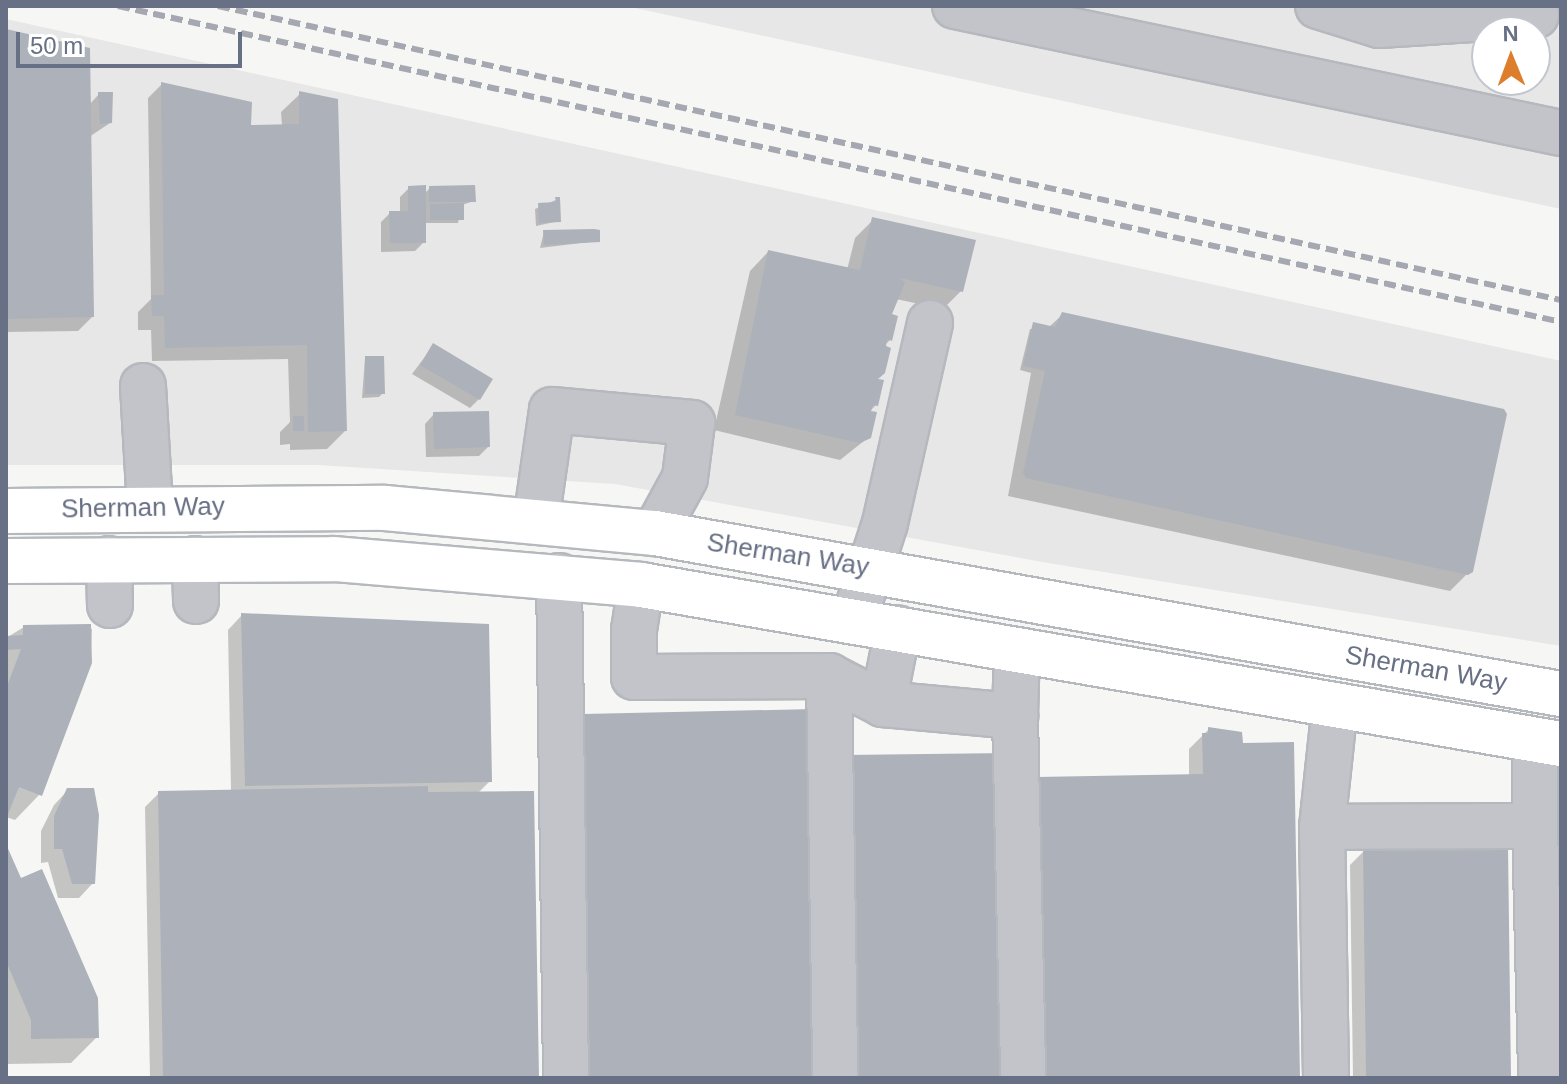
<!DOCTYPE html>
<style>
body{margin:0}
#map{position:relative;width:1567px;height:1084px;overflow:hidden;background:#f6f7f4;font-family:Arial,sans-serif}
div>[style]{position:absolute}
.built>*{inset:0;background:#e7e7e7}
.shadow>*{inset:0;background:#0003}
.building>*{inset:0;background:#adb1b9}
.roads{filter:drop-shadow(2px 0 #b5b8bd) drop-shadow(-2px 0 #b5b8bd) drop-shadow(0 2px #b5b8bd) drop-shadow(0 -2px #b5b8bd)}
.minor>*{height:44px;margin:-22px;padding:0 22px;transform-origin:22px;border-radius:22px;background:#c2c4c9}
.major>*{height:44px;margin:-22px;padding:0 22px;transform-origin:22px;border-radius:22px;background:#fff}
.rail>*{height:6px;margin-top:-3px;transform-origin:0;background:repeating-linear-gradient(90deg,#a5a8b0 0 12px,transparent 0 18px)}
span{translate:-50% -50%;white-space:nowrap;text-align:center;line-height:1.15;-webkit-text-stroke:8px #fff;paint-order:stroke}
.street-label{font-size:26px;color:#677084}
.frame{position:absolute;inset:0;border:8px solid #677084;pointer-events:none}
.north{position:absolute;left:1471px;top:16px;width:80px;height:80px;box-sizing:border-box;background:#fff;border:2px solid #c2c6ce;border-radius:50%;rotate:359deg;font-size:22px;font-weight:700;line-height:32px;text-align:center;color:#677084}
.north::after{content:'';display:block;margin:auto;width:28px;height:36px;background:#dd7e2d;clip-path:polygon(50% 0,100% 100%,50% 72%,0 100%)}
.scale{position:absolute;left:16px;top:32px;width:226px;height:36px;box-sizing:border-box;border:4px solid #677084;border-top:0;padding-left:10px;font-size:24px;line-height:28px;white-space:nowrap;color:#677084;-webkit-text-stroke:6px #fff;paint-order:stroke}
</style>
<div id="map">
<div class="built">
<i style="clip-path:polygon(evenodd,626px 6px,1561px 6px,1561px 209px,626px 6px,1487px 32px,1535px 32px,1535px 80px,1487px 80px,1487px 32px)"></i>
<i style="clip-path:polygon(6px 19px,1561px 361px,1561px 646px,1048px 563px,615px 484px,318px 465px,6px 465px)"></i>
</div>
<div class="shadow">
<i style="clip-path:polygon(6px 31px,89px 105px,99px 94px,110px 123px,89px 137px,92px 317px,78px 331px,6px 332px)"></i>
<i style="clip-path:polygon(162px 84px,249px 127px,282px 126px,281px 112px,300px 94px,345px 431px,327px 449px,290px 450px,290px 444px,280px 445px,280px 432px,290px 422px,288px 359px,152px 361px,151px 330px,138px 330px,138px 312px,151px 299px,148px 98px)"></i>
<i style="clip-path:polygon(409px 188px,424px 194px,430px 188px,474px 201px,462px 205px,458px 223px,424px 223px,424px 242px,415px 251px,381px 252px,381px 222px,390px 213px,400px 213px,400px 197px)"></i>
<i style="clip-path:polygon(558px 199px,559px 221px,536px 226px,535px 209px)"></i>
<i style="clip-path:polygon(873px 220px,961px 291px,943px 309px,896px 299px,890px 315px,890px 340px,882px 348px,875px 380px,876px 405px,868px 413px,869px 437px,840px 460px,714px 430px,750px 271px,768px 252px,847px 270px,855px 238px)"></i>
<i style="clip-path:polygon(544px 232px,598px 241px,540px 248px)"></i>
<i style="clip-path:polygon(1063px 314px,1469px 572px,1450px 591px,1008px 496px,1031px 373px,1020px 370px,1030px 329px,1048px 328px)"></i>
<i style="clip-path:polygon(433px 346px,479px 399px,470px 408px,412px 374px)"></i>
<i style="clip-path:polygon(365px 358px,383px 393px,379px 397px,362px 398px)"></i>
<i style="clip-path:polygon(434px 414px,488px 447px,479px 456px,426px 457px,425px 424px)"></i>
<i style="clip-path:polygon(242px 615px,490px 781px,477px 794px,537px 1078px,150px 1078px,145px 807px,159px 793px,231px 791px,228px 630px)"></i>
<i style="clip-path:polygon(24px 627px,92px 629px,90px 663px,40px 794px,15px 820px,6px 817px,6px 638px)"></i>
<i style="clip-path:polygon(584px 716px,820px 1078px,576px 1078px,570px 730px)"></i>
<i style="clip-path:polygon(1209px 729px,1298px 1078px,1189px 777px,1189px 749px)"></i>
<i style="clip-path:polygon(68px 790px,93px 883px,79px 898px,58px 898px,48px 862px,41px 863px,41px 831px,54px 805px)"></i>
<i style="clip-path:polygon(6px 849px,97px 1037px,71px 1063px,7px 1064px)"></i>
<i style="clip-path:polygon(1364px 851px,1509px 1078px,1353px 1078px,1350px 865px)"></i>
<i style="clip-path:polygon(1561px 916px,1561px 1031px,1559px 918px)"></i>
</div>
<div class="building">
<i style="clip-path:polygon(6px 29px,90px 48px,94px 317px,6px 319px)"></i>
<i style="clip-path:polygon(161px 82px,252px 102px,251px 125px,299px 124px,299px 91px,338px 99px,347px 431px,308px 432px,307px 345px,165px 348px,164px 316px,152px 316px,151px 295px,164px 295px)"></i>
<i style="clip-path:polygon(98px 92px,113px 92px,112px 123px,100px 124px)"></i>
<i style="clip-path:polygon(426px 185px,426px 243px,390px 243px,389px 211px,408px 211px,408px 186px)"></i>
<i style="clip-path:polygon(475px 185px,476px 202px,429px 202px,429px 186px)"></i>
<i style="clip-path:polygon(555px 197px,560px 197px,561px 222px,539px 223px,538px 203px,556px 202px)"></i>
<i style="clip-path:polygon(464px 203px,464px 220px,430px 220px,430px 204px)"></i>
<i style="clip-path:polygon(872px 217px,976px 240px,963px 292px,900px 278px,905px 283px,892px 314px,898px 316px,892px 341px,887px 339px,886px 346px,891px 348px,885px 373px,878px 379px,884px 380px,878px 406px,873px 405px,871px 411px,877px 412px,871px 438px,860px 443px,735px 415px,768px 250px,860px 270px)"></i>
<i style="clip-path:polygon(594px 229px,600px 230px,600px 242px,544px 245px,543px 230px)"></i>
<i style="clip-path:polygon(1062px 312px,1504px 409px,1507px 414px,1473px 572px,1468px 575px,1026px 478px,1023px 473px,1045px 371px,1023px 366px,1033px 322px,1055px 327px)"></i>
<i style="clip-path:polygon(433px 343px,493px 379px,480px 400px,420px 365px)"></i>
<i style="clip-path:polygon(365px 356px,384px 356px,385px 394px,365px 394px)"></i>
<i style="clip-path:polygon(489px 411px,490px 447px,434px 449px,433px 412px)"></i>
<i style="clip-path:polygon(293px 416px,304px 416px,304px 431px,293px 431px)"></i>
<i style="clip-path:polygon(241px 613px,489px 624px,492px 782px,245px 786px)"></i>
<i style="clip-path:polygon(91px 624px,92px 663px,42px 796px,19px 787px,6px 819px,6px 689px,21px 649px,6px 650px,6px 636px,23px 635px,23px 625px)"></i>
<i style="clip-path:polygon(814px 709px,822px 1078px,590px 1078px,583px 714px)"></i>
<i style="clip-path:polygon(1208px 727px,1242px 732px,1243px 743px,1294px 742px,1300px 1078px,1042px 1078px,1037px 777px,1203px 774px,1202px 733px,1208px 733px)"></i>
<i style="clip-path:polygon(1009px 753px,1014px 1078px,849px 1078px,844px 755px)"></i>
<i style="clip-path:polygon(428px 786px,428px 792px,534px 791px,539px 1078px,163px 1078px,158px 791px)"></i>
<i style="clip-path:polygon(67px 788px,94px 788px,99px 815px,95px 884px,72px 884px,62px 849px,54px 849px,54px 816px)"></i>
<i style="clip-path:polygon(6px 844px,21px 878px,42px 869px,98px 998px,99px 1038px,31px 1039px,31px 1020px,6px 961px)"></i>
<i style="clip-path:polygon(1508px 847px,1511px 1078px,1366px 1078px,1363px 849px)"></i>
</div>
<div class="roads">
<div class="minor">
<i style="left:955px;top:6px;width:619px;rotate:11.84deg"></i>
<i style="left:1318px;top:6px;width:64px;rotate:17.3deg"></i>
<i style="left:1379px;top:25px;width:157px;rotate:-3.6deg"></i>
<i style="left:1536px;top:15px;width:9px;rotate:-96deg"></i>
<i style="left:143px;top:386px;width:121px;rotate:86.7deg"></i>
<i style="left:536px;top:521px;width:112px;rotate:-81.8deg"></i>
<i style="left:552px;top:410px;width:141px;rotate:5.3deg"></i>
<i style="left:692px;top:423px;width:55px;rotate:97.3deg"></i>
<i style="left:685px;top:478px;width:63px;rotate:118.6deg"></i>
<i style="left:109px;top:559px;width:46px;rotate:88.8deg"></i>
<i style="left:195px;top:559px;width:42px;rotate:88.6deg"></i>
<i style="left:559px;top:576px;width:502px;rotate:89.2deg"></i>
<i style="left:641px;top:585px;width:46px;rotate:98.8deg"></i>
<i style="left:634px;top:630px;width:47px;rotate:90deg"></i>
<i style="left:634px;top:677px;width:195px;rotate:-0.3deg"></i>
<i style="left:829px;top:676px;width:61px;rotate:27.4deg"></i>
<i style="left:883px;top:704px;width:133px;rotate:5.2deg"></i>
<i style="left:1015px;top:716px;width:66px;rotate:-88.3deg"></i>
<i style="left:854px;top:619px;width:101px;rotate:-72.1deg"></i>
<i style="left:885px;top:523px;width:205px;rotate:-77.3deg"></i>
<i style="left:829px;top:676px;width:402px;rotate:89.1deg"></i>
<i style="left:883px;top:704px;width:77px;rotate:-78.8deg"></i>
<i style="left:1015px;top:716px;width:362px;rotate:88.7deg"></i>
<i style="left:1535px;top:826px;width:252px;rotate:88.6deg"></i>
<i style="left:1322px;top:827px;width:213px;rotate:-0.3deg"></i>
<i style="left:1535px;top:826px;width:86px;rotate:-90deg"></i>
<i style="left:1326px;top:1078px;width:251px;rotate:-90.9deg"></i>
<i style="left:1322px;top:827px;width:122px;rotate:-83.9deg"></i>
</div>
<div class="major">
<i style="left:6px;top:511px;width:379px;rotate:-0.5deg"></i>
<i style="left:385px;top:508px;width:271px;rotate:5.3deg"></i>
<i style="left:655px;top:533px;width:920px;rotate:10.08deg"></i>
<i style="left:6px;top:561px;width:328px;rotate:-0.3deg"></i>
<i style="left:334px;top:559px;width:308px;rotate:4.8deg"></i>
<i style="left:641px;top:585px;width:934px;rotate:9.81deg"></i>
</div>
</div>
<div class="rail">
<i style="left:118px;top:6px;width:1477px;rotate:12.35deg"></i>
<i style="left:218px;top:6px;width:1375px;rotate:12.35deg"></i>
</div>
<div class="street-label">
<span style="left:143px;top:508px;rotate:-1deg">Sherman Way</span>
<span style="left:788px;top:555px;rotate:9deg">Sherman Way</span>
<span style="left:1426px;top:669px;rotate:10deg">Sherman Way</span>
</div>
<div class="frame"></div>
<div class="north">N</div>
<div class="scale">50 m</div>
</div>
